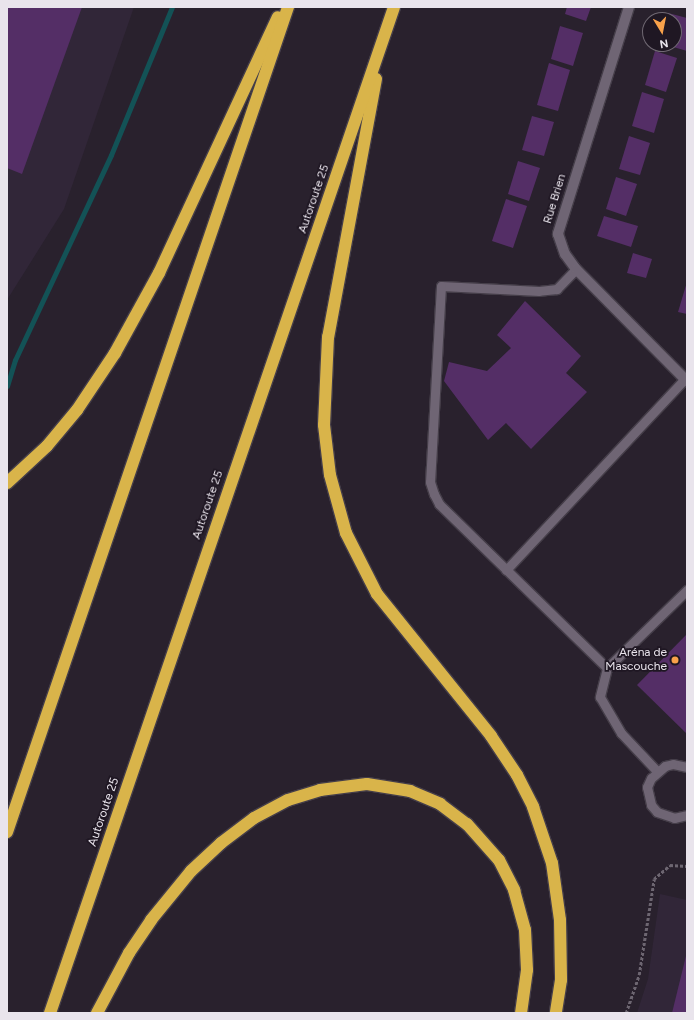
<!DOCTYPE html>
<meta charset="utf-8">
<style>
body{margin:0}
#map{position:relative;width:694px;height:1020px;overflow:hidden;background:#29212d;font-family:Figtree,sans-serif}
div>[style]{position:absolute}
.built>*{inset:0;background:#312638}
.stream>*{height:5px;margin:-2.5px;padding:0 2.5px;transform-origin:2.5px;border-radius:2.5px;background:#135256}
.building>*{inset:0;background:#542e66}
.path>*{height:2.5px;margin-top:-1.25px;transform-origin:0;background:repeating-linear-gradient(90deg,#6d6671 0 3px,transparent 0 5px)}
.roads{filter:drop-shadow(1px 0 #453e49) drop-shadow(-1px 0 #453e49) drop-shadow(0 1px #453e49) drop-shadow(0 -1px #453e49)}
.service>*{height:9px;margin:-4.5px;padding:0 4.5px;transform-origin:4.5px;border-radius:4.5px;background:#6f6574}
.minor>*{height:10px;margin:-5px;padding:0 5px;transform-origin:5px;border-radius:5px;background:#6f6574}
.motorway>*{height:12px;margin:-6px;padding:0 6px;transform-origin:6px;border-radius:6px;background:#d9b44a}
.dots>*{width:11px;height:11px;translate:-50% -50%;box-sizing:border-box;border:2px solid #1f1723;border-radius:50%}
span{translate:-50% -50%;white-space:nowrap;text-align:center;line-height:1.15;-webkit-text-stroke:3.5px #1f1723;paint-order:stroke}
.street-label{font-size:12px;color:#e9e4ec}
.poi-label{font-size:12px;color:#e9e4ec}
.right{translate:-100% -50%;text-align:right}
.frame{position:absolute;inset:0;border:8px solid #e9e4ec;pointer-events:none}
.north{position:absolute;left:642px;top:12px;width:40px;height:40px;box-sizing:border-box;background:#1f1723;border:1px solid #706973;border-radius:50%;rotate:170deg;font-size:11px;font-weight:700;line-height:16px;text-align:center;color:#e9e4ec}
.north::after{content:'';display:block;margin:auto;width:14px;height:18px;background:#f8a14a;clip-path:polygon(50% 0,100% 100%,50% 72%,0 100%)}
</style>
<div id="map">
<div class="built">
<i style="clip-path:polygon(7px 7px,134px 7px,64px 209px,7px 300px)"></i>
<i style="clip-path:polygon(660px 894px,687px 900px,687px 1013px,637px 1013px,648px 979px)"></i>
</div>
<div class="stream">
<i style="left:7px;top:386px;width:27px;rotate:-73deg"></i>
<i style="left:15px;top:360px;width:226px;rotate:-64.9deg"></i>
<i style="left:111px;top:155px;width:160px;rotate:-67.6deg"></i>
</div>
<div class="building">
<i style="clip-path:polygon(7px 7px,82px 7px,22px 174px,7px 168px)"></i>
<i style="clip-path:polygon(567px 7px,591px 7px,586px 21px,565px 14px)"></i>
<i style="clip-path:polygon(668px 13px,687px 18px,687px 51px,663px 44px,674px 44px,674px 20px,666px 20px)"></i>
<i style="clip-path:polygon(560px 26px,583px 33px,573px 66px,551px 59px)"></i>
<i style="clip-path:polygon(655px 51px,677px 58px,666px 92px,645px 85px)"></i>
<i style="clip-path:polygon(549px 63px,570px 70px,558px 111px,537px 105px)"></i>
<i style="clip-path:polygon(642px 92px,664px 99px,654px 133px,632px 126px)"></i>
<i style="clip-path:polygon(532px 116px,554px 122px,544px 156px,522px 150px)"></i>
<i style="clip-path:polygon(629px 136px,650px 143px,640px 175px,619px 169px)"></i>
<i style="clip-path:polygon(518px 161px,540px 168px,529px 201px,508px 194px)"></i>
<i style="clip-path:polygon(616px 177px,637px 184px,626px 216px,606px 209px)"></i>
<i style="clip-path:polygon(506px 199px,527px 206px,513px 248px,492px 241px)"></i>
<i style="clip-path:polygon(604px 216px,638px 226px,631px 247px,597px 236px)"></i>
<i style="clip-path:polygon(633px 253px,652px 259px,646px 278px,627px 273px)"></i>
<i style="clip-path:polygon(687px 282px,687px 314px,678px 312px)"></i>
<i style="clip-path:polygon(525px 301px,581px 356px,566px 373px,587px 392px,531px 449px,506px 423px,488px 440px,444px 381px,449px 362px,487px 371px,511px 348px,497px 335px)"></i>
<i style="clip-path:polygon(687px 634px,687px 734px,637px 685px)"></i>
<i style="clip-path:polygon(686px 956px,687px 1013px,672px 1013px)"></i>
</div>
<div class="path">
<i style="left:626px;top:1013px;width:40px;rotate:-71.1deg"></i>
<i style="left:639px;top:975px;width:97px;rotate:-81.1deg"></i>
<i style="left:654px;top:879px;width:21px;rotate:-41deg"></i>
<i style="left:670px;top:865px;width:17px;rotate:3deg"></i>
</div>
<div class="roads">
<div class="service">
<i style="left:576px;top:269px;width:28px;rotate:134deg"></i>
<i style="left:557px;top:289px;width:18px;rotate:174deg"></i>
<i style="left:539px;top:291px;width:98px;rotate:-177.1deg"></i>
<i style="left:441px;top:286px;width:196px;rotate:93.2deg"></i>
<i style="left:430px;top:482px;width:13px;rotate:72deg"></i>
<i style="left:434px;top:494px;width:11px;rotate:63deg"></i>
<i style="left:439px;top:504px;width:235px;rotate:44.3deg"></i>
<i style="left:607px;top:668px;width:112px;rotate:-44.3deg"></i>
<i style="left:506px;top:570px;width:262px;rotate:-46.9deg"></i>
<i style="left:607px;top:668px;width:30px;rotate:104deg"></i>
<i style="left:600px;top:697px;width:42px;rotate:59.7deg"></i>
<i style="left:621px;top:733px;width:51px;rotate:46.6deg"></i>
<i style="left:687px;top:767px;width:14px;rotate:-168deg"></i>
<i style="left:673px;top:764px;width:8px;rotate:166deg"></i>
<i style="left:665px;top:766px;width:18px;rotate:139deg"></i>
<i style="left:651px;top:778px;width:10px;rotate:114deg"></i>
<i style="left:647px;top:787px;width:18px;rotate:77deg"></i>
<i style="left:651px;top:805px;width:9px;rotate:49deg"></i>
<i style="left:657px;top:812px;width:18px;rotate:19deg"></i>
<i style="left:674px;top:818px;width:13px;rotate:-13deg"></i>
</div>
<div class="minor">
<i style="left:629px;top:7px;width:238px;rotate:107.4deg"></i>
<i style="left:558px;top:234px;width:21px;rotate:71deg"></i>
<i style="left:565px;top:254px;width:19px;rotate:54deg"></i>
<i style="left:576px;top:269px;width:158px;rotate:45.3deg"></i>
</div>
<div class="motorway">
<i style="left:376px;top:79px;width:262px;rotate:100.5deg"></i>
<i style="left:328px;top:337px;width:88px;rotate:92.6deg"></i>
<i style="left:324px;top:425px;width:50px;rotate:83.2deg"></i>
<i style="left:330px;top:475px;width:60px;rotate:74.6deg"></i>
<i style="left:346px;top:533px;width:68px;rotate:63.1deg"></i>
<i style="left:377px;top:594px;width:182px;rotate:51.2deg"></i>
<i style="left:491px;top:736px;width:47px;rotate:56.3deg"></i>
<i style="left:517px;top:775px;width:36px;rotate:63deg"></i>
<i style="left:533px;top:807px;width:59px;rotate:71.3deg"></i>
<i style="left:552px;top:863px;width:58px;rotate:82deg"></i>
<i style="left:560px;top:920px;width:60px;rotate:89deg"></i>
<i style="left:561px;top:980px;width:33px;rotate:99deg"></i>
<i style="left:7px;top:483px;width:54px;rotate:-42.8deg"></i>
<i style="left:47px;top:446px;width:47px;rotate:-50.2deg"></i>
<i style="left:77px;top:410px;width:69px;rotate:-56.3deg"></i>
<i style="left:115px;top:353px;width:91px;rotate:-61.2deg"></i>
<i style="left:159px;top:273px;width:282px;rotate:-65.1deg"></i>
<i style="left:7px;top:832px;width:872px;rotate:-71.19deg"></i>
<i style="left:50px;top:1013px;width:1063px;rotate:-71.12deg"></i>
<i style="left:97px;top:1013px;width:68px;rotate:-61.9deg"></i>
<i style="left:129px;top:953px;width:40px;rotate:-56deg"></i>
<i style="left:151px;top:920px;width:63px;rotate:-50.8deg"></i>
<i style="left:191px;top:871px;width:41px;rotate:-43deg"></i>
<i style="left:221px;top:843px;width:41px;rotate:-37.1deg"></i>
<i style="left:254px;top:818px;width:38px;rotate:-28deg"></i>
<i style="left:288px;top:800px;width:34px;rotate:-17deg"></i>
<i style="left:320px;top:790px;width:47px;rotate:-7.3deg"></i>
<i style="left:367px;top:784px;width:44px;rotate:9.2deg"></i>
<i style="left:410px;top:791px;width:33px;rotate:23deg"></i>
<i style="left:440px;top:804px;width:34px;rotate:37deg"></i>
<i style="left:467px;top:824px;width:48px;rotate:48.4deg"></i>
<i style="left:499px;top:860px;width:34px;rotate:63deg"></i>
<i style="left:514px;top:890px;width:41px;rotate:74.6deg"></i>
<i style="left:525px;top:930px;width:40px;rotate:87.1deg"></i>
<i style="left:527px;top:970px;width:43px;rotate:97.9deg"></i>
</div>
</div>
<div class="dots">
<i style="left:675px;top:660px;background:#f8a14a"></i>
</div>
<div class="street-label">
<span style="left:314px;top:199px;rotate:-71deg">Autoroute 25</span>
<span style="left:555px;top:199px;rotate:-73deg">Rue Brien</span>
<span style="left:208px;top:505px;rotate:-71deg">Autoroute 25</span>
<span style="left:104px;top:812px;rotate:-71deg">Autoroute 25</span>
</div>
<div class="poi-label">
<span class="right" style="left:667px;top:660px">Aréna de<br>Mascouche</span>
</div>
<div class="frame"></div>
<div class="north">N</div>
</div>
